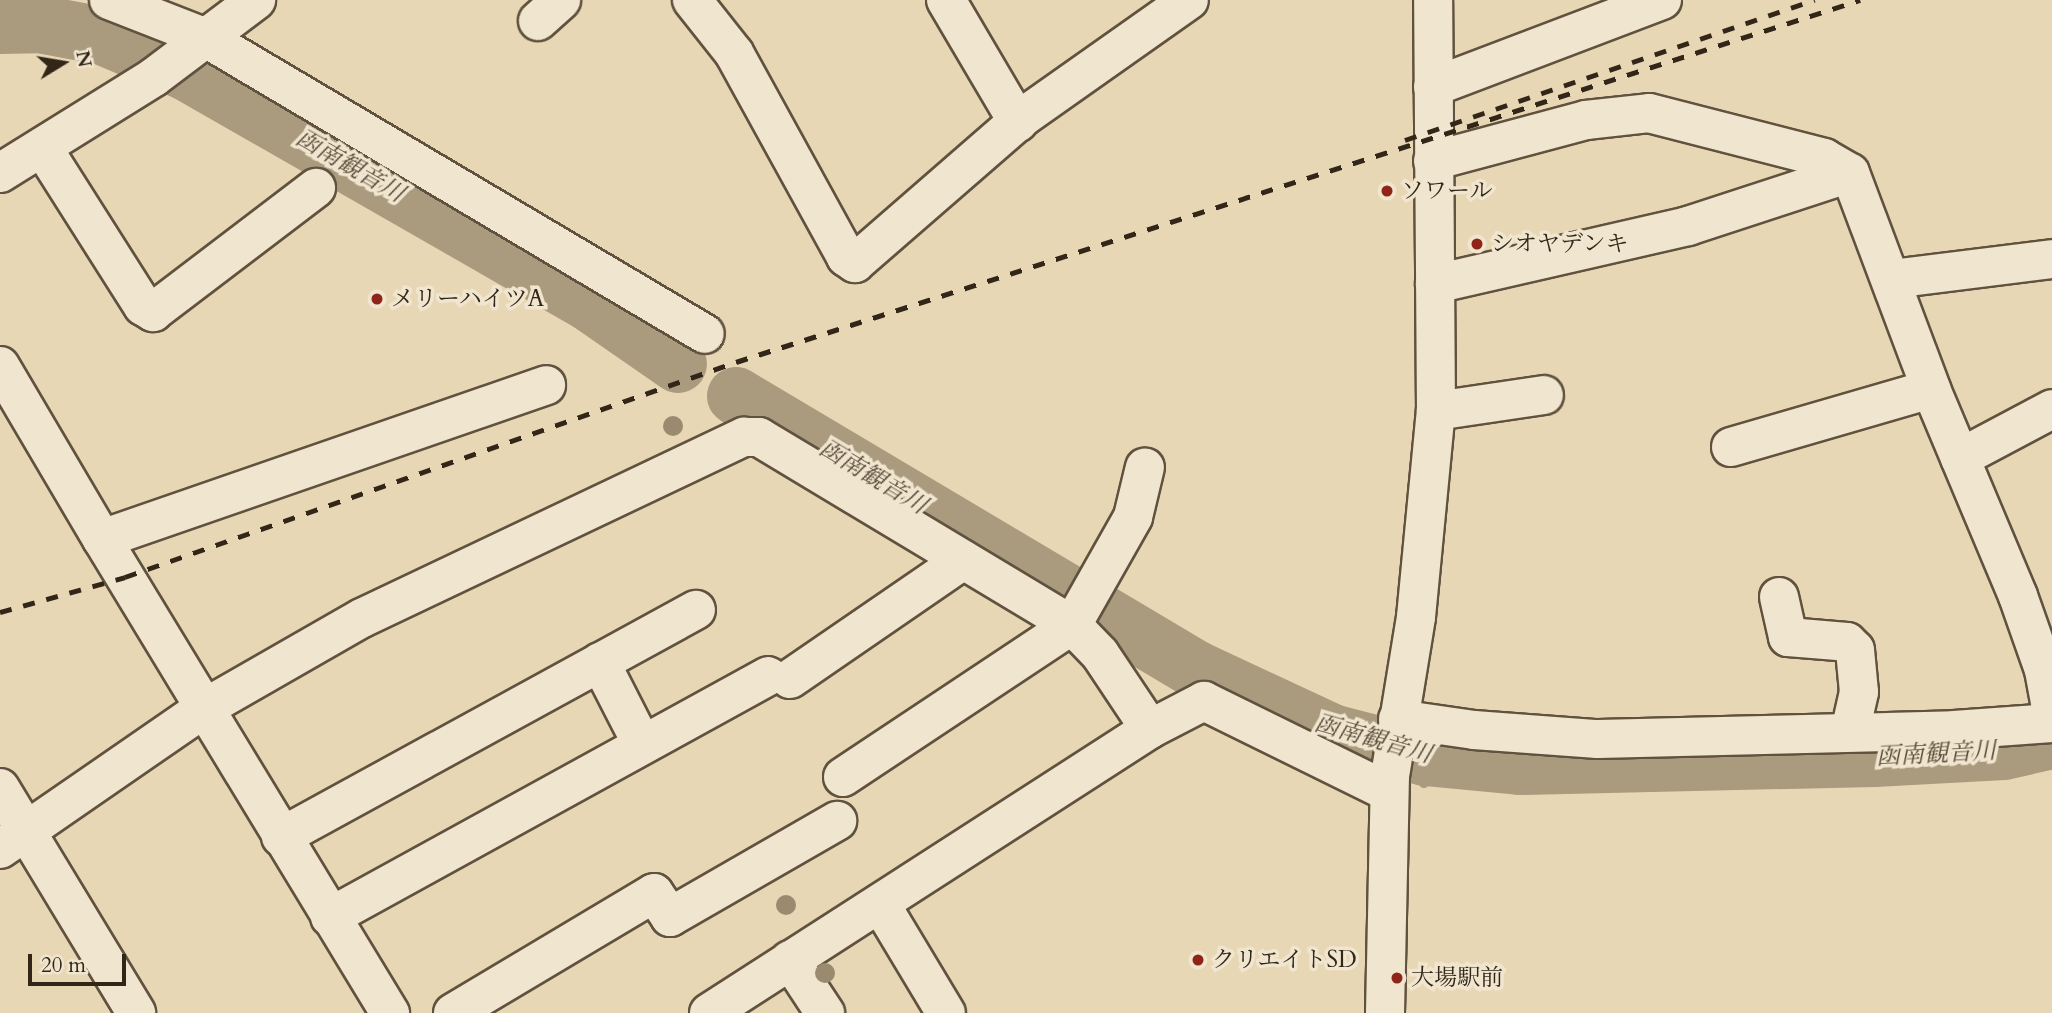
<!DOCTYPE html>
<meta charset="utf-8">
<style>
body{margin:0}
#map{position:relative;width:2052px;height:1013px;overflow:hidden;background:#e8d7b4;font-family:Cardo,"Noto Serif JP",serif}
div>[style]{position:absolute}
.stream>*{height:10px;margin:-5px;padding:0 5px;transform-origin:5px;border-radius:5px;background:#aa9b7f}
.river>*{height:58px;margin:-29px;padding:0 29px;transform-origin:29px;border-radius:29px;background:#aa9b7f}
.roads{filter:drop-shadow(2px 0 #60523f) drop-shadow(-2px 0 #60523f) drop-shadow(0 2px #60523f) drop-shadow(0 -2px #60523f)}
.minor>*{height:38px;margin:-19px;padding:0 19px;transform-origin:19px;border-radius:19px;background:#f0e5ce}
.rail>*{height:5px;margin-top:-2.5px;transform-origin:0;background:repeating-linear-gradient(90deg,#322618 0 12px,transparent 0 24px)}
.trees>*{width:20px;height:20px;margin:-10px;border-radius:50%;background:#998a70}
.dots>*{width:19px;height:19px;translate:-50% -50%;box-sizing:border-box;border:4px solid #f0e5ce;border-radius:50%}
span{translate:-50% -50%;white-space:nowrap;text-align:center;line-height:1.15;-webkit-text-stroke:7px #f0e5ce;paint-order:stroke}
.poi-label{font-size:23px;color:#322618}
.left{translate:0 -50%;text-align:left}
.water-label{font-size:24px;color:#564937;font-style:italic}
.north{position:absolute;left:28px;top:28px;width:70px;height:70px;-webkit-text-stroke:5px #f0e5ce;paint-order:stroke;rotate:79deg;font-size:19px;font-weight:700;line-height:28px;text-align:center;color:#322618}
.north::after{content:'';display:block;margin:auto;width:24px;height:32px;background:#322618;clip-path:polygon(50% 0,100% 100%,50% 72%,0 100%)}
.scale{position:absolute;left:28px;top:954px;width:98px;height:32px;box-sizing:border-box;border:4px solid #322618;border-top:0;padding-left:9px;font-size:21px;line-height:24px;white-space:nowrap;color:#322618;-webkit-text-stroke:5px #f0e5ce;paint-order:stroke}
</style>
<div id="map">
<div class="stream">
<i style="left:1424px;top:783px;width:26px;rotate:-88deg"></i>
</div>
<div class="river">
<i style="left:0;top:25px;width:39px;rotate:-1deg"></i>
<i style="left:39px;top:24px;width:65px;rotate:10.6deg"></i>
<i style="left:103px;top:36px;width:91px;rotate:23.2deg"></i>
<i style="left:187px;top:72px;width:465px;rotate:29.8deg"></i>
<i style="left:590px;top:303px;width:107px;rotate:34.7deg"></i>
<i style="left:736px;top:396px;width:534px;rotate:30.74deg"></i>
<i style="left:1195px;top:669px;width:151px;rotate:25deg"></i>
<i style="left:1332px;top:733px;width:96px;rotate:14.5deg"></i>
<i style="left:1425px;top:757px;width:95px;rotate:5.4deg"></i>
<i style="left:1520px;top:766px;width:354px;rotate:-1.3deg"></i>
<i style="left:1874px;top:758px;width:130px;rotate:-3.1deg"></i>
<i style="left:2004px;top:751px;width:49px;rotate:-12.9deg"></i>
</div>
<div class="roads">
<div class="minor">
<i style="left:109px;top:0;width:102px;rotate:21.3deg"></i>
<i style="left:204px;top:37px;width:582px;rotate:30.66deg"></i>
<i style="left:692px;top:0;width:68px;rotate:51.6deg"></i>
<i style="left:734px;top:53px;width:233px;rotate:61.2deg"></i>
<i style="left:846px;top:257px;width:11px;rotate:34deg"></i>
<i style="left:855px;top:263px;width:223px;rotate:-41deg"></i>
<i style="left:1023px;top:117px;width:203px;rotate:-35.2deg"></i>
<i style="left:946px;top:0;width:142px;rotate:59.5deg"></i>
<i style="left:538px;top:21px;width:31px;rotate:-42deg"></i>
<i style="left:1433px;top:87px;width:245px;rotate:-20.8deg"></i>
<i style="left:44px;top:150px;width:185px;rotate:57.6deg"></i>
<i style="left:143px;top:306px;width:12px;rotate:31deg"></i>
<i style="left:153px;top:312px;width:205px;rotate:-37.3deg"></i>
<i style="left:1433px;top:161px;width:158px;rotate:-15deg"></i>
<i style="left:1586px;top:120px;width:63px;rotate:-6.3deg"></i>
<i style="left:1649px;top:113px;width:181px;rotate:14.4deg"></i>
<i style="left:1824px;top:158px;width:30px;rotate:30deg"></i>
<i style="left:1850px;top:173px;width:231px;rotate:69.4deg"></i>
<i style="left:1931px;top:389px;width:225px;rotate:67.2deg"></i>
<i style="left:2018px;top:596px;width:78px;rotate:70.6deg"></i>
<i style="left:2044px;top:670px;width:44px;rotate:79.5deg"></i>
<i style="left:0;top:173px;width:181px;rotate:-31.9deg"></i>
<i style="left:154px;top:77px;width:128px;rotate:-37deg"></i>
<i style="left:1892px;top:279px;width:161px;rotate:-7.1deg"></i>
<i style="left:1435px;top:284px;width:260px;rotate:-12.9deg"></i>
<i style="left:1688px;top:226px;width:170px;rotate:-18.1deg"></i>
<i style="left:0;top:366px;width:201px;rotate:59.5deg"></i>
<i style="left:102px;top:539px;width:470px;rotate:-19.1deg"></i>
<i style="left:1436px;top:411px;width:109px;rotate:-8.4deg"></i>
<i style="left:1731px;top:447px;width:208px;rotate:-16.2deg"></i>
<i style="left:1960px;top:458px;width:104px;rotate:-28deg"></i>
<i style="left:102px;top:539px;width:555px;rotate:58.72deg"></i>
<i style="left:1779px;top:597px;width:41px;rotate:77.3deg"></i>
<i style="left:1788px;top:637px;width:59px;rotate:4.8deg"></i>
<i style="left:1847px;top:642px;width:11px;rotate:45deg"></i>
<i style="left:1855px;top:650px;width:42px;rotate:84.6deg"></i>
<i style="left:1859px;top:692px;width:41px;rotate:102.7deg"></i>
<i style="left:600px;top:662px;width:92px;rotate:62.9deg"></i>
<i style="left:790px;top:679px;width:210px;rotate:-34.5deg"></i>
<i style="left:1398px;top:719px;width:77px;rotate:8.2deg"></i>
<i style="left:1474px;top:730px;width:124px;rotate:4.2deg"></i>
<i style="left:1598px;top:739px;width:356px;rotate:-1.4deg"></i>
<i style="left:1954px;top:730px;width:98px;rotate:-4.1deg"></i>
<i style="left:843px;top:777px;width:275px;rotate:-33.6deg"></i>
<i style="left:1072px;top:625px;width:124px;rotate:-60.5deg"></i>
<i style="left:1133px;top:517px;width:51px;rotate:-76.5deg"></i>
<i style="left:0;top:788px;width:263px;rotate:58.8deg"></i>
<i style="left:281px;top:837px;width:473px;rotate:-28.7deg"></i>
<i style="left:0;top:849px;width:247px;rotate:-34.6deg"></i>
<i style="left:203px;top:709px;width:183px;rotate:-29.8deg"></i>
<i style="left:362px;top:618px;width:423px;rotate:-25.4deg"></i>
<i style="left:744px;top:437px;width:15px"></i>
<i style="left:759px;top:437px;width:365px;rotate:31deg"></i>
<i style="left:1072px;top:625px;width:40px;rotate:46deg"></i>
<i style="left:1100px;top:654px;width:90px;rotate:56.3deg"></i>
<i style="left:1150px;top:729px;width:61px;rotate:-27.4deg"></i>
<i style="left:1204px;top:701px;width:206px;rotate:26.2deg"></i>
<i style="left:881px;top:905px;width:126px;rotate:59deg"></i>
<i style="left:330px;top:917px;width:500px;rotate:-28.8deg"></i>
<i style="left:790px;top:960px;width:64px;rotate:56.6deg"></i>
<i style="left:453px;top:1013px;width:234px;rotate:-30.8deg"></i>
<i style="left:654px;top:893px;width:29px;rotate:56deg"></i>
<i style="left:670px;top:917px;width:193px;rotate:-29.9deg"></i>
<i style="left:709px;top:1013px;width:525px;rotate:-32.78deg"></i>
<i style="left:1385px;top:1013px;width:237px;rotate:-88.8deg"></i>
<i style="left:1390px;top:776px;width:161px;rotate:-80.7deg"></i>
<i style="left:1416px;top:617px;width:207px;rotate:-84.5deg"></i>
<i style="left:1436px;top:411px;width:411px;rotate:-90.4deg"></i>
</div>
</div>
<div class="rail">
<i style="left:1405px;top:140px;width:433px;rotate:-18.9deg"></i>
<i style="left:0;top:612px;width:130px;rotate:-15.6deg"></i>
<i style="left:125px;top:577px;width:648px;rotate:-19.39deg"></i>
<i style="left:736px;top:362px;width:1181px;rotate:-17.85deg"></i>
</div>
<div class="trees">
<i style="left:673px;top:426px"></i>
<i style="left:786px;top:905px"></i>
<i style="left:825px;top:973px"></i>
</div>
<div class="dots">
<i style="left:1387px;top:191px;background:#8f2418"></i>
<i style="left:1477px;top:244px;background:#8f2418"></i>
<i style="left:377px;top:299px;background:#8f2418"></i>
<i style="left:1198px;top:960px;background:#8f2418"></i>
<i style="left:1397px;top:978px;background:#8f2418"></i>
</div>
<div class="poi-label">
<span class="left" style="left:1401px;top:191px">ソワール</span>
<span class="left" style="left:1491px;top:244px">シオヤデンキ</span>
<span class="left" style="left:391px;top:299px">メリーハイツA</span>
<span class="left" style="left:1212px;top:960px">クリエイトSD</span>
<span class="left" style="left:1411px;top:978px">大場駅前</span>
</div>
<div class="water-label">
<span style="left:350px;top:166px;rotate:30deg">函南観音川</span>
<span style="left:873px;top:477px;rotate:31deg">函南観音川</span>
<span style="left:1373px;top:739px;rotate:16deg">函南観音川</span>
<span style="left:1936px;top:754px;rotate:-3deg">函南観音川</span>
</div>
<div class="north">N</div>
<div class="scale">20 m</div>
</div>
